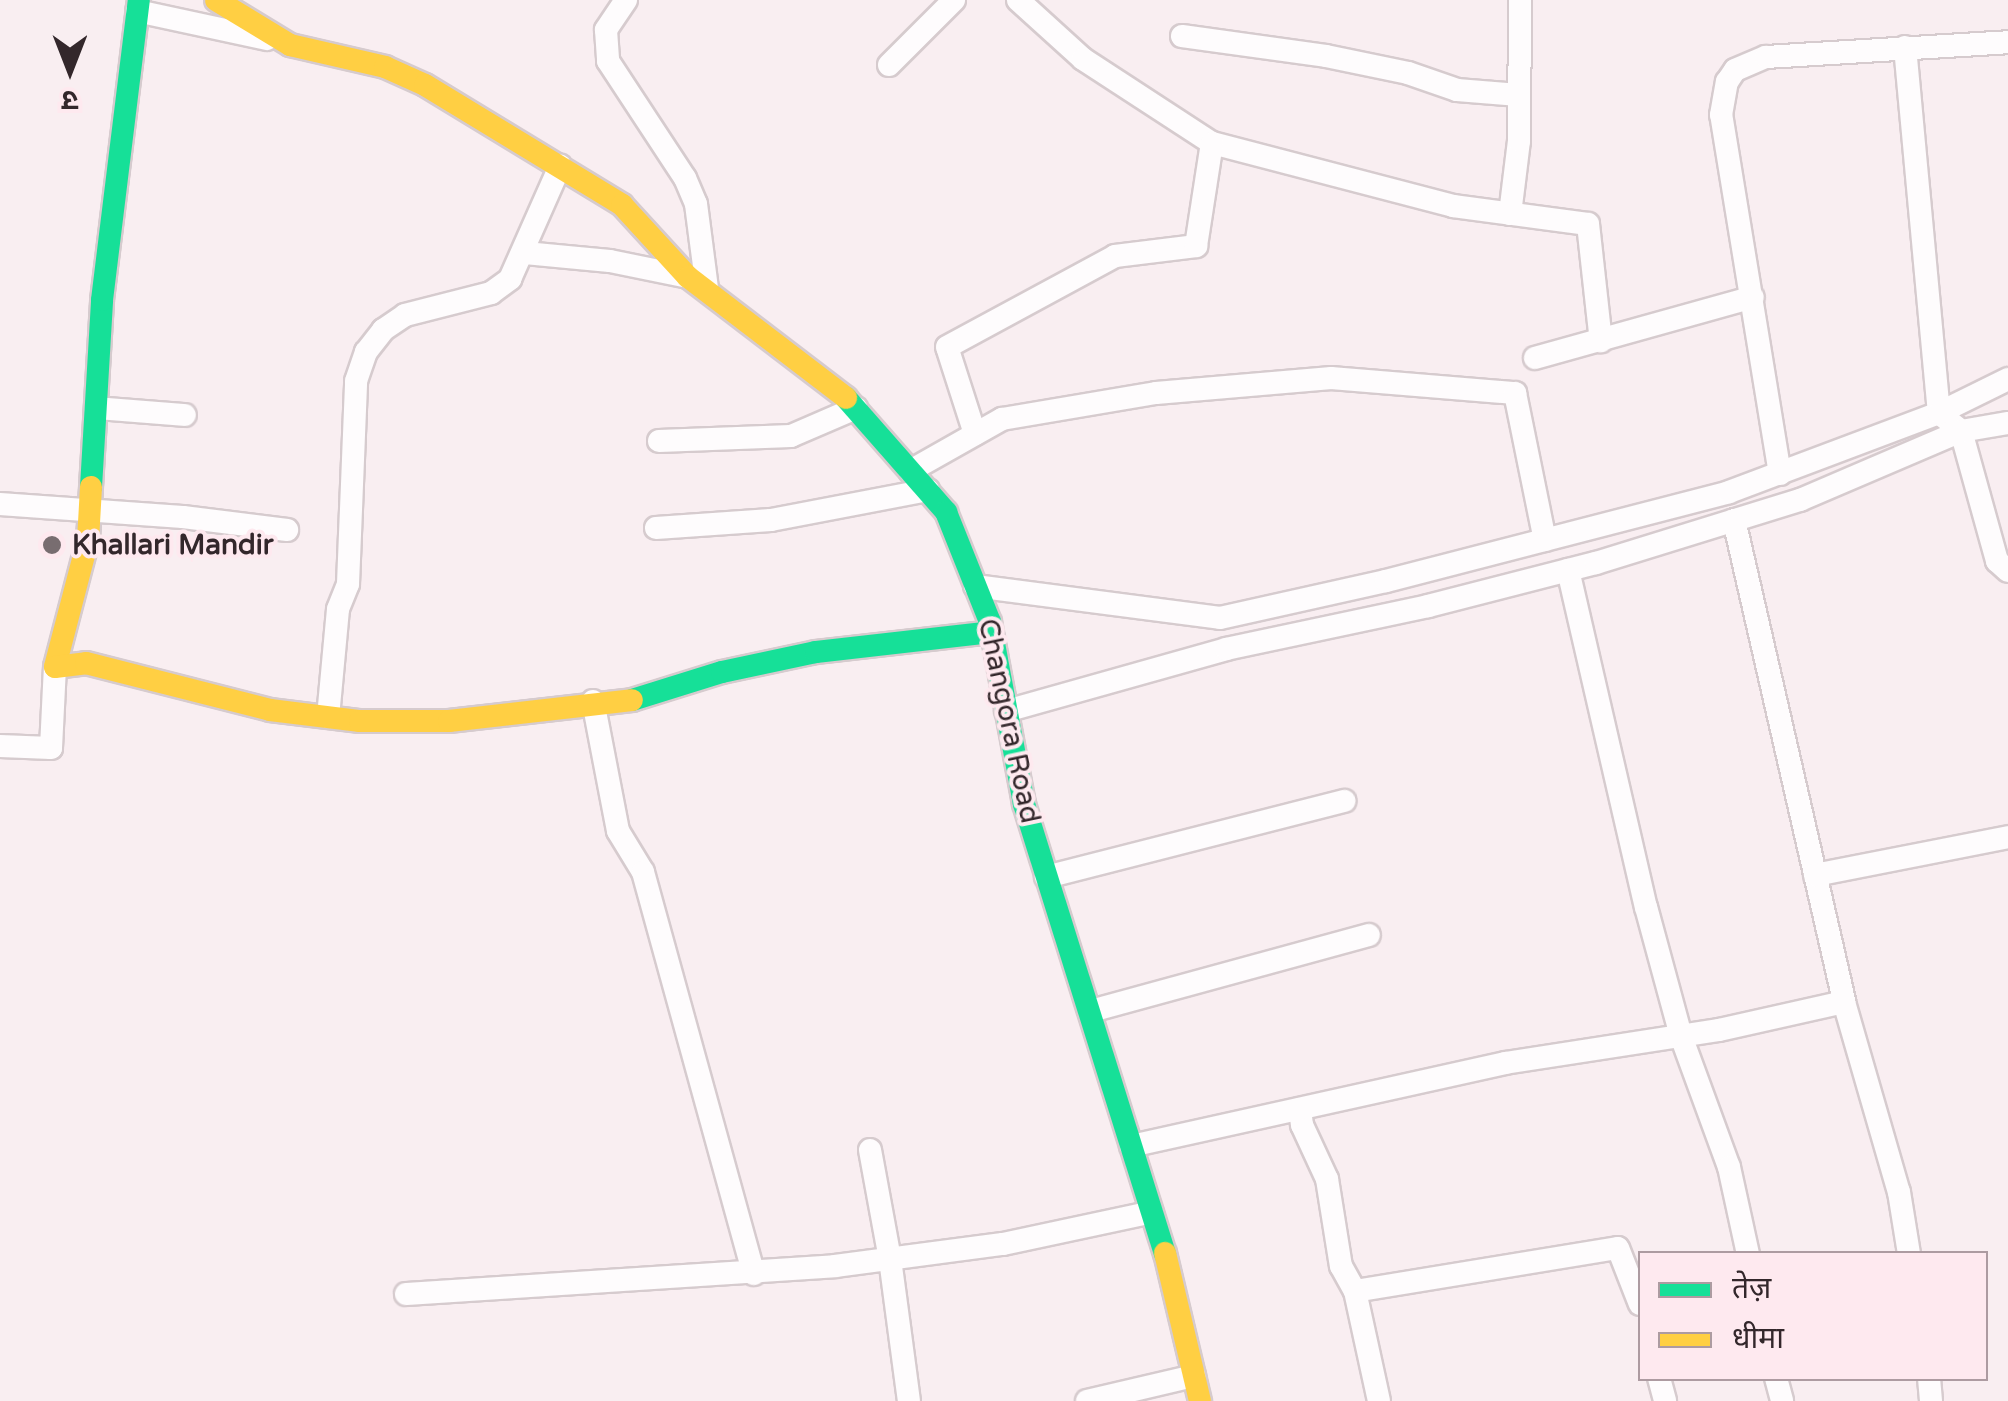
<!DOCTYPE html>
<meta charset="utf-8">
<style>
body{margin:0}
#map{position:relative;width:2008px;height:1401px;overflow:hidden;background:#f9eef1;font-family:"Varela Round","Noto Sans Devanagari",sans-serif}
div>[style]{position:absolute}
.roads{filter:drop-shadow(2px 0 #d6cbce) drop-shadow(-2px 0 #d6cbce) drop-shadow(0 2px #d6cbce) drop-shadow(0 -2px #d6cbce)}
.street>*{height:22px;margin:-11px;padding:0 11px;transform-origin:11px;border-radius:11px;background:#fefcfd}
.fast>*{height:22px;margin:-11px;padding:0 11px;transform-origin:11px;border-radius:11px;background:#16e098}
.slow>*{height:22px;margin:-11px;padding:0 11px;transform-origin:11px;border-radius:11px;background:#ffcf43}
.dots>*{width:28px;height:28px;translate:-50% -50%;box-sizing:border-box;border:5px solid #fee9ef;border-radius:50%}
span{translate:-50% -50%;white-space:nowrap;text-align:center;line-height:1.15;-webkit-text-stroke:8px #fee9ef;paint-order:stroke}
.poi-label{font-size:28px;color:#33272b;font-weight:700}
.left{translate:0 -50%;text-align:left}
.street-label{font-size:28px;color:#33272b}
.legend{position:absolute;left:1638px;top:1251px;width:350px;height:130px;box-sizing:border-box;background:#fee9ef;border:2px solid #ad9ba1;margin:0;padding:12px 18px;list-style:none;font-size:30px;color:#33272b}
.legend li{display:flex;align-items:center;gap:20px;height:50px}
.legend b{width:50px;border:2px solid #ad9ba1}
.north{position:absolute;left:20px;top:20px;width:100px;height:100px;-webkit-text-stroke:8px #fee9ef;paint-order:stroke;rotate:180deg;font-size:28px;font-weight:700;line-height:40px;text-align:center;color:#33272b}
.north::after{content:'';display:block;margin:auto;width:35px;height:45px;background:#33272b;clip-path:polygon(50% 0,100% 100%,50% 72%,0 100%)}
</style>
<div id="map">
<div class="roads">
<div class="street">
<i style="left:626px;top:0;width:36px;rotate:124deg"></i>
<i style="left:606px;top:30px;width:31px;rotate:86deg"></i>
<i style="left:608px;top:61px;width:140px;rotate:56.7deg"></i>
<i style="left:685px;top:178px;width:28px;rotate:67deg"></i>
<i style="left:696px;top:204px;width:86px;rotate:82.6deg"></i>
<i style="left:1018px;top:0;width:88px;rotate:42.2deg"></i>
<i style="left:1083px;top:59px;width:154px;rotate:33.1deg"></i>
<i style="left:1212px;top:143px;width:249px;rotate:14.6deg"></i>
<i style="left:1453px;top:206px;width:136px;rotate:7.6deg"></i>
<i style="left:1588px;top:224px;width:118px;rotate:83.7deg"></i>
<i style="left:137px;top:11px;width:133px;rotate:12.2deg"></i>
<i style="left:1182px;top:36px;width:145px;rotate:7.9deg"></i>
<i style="left:1326px;top:56px;width:84px;rotate:11.7deg"></i>
<i style="left:1408px;top:73px;width:52px;rotate:19.1deg"></i>
<i style="left:1457px;top:90px;width:62px;rotate:4.6deg"></i>
<i style="left:1905px;top:47px;width:368px;rotate:84.7deg"></i>
<i style="left:1939px;top:413px;width:28px;rotate:39deg"></i>
<i style="left:1961px;top:431px;width:135px;rotate:74.5deg"></i>
<i style="left:1997px;top:561px;width:15px;rotate:42deg"></i>
<i style="left:889px;top:65px;width:92px;rotate:-45deg"></i>
<i style="left:1510px;top:214px;width:74px;rotate:-83deg"></i>
<i style="left:1519px;top:141px;width:141px;rotate:-89.6deg"></i>
<i style="left:525px;top:253px;width:85px;rotate:5.4deg"></i>
<i style="left:610px;top:261px;width:80px;rotate:11.6deg"></i>
<i style="left:1535px;top:358px;width:226px;rotate:-15.6deg"></i>
<i style="left:96px;top:408px;width:89px;rotate:4.5deg"></i>
<i style="left:975px;top:434px;width:91px;rotate:-107.8deg"></i>
<i style="left:947px;top:347px;width:191px;rotate:-28.4deg"></i>
<i style="left:1115px;top:256px;width:82px;rotate:-7deg"></i>
<i style="left:1196px;top:246px;width:104px;rotate:-81.2deg"></i>
<i style="left:659px;top:441px;width:132px;rotate:-2.2deg"></i>
<i style="left:791px;top:436px;width:71px;rotate:-23.3deg"></i>
<i style="left:910px;top:471px;width:106px;rotate:-29.5deg"></i>
<i style="left:1002px;top:419px;width:156px;rotate:-9.6deg"></i>
<i style="left:1156px;top:393px;width:176px;rotate:-4.9deg"></i>
<i style="left:1331px;top:378px;width:185px;rotate:4.7deg"></i>
<i style="left:1515px;top:393px;width:150px;rotate:78.5deg"></i>
<i style="left:1780px;top:474px;width:364px;rotate:-99.3deg"></i>
<i style="left:1721px;top:115px;width:34px;rotate:-80deg"></i>
<i style="left:1727px;top:82px;width:14px;rotate:-56deg"></i>
<i style="left:1735px;top:70px;width:34px;rotate:-23deg"></i>
<i style="left:1766px;top:57px;width:242px;rotate:-3.5deg"></i>
<i style="left:0;top:504px;width:183px;rotate:4.1deg"></i>
<i style="left:183px;top:517px;width:105px;rotate:7.1deg"></i>
<i style="left:1734px;top:520px;width:494px;rotate:77.1deg"></i>
<i style="left:1844px;top:1002px;width:198px;rotate:73.9deg"></i>
<i style="left:1899px;top:1192px;width:63px;rotate:80.8deg"></i>
<i style="left:656px;top:528px;width:115px;rotate:-4deg"></i>
<i style="left:771px;top:520px;width:160px;rotate:-10.8deg"></i>
<i style="left:1568px;top:570px;width:346px;rotate:77deg"></i>
<i style="left:1646px;top:907px;width:134px;rotate:74.8deg"></i>
<i style="left:1681px;top:1036px;width:140px;rotate:69.9deg"></i>
<i style="left:1729px;top:1167px;width:89px;rotate:77.7deg"></i>
<i style="left:975px;top:586px;width:247px;rotate:7.4deg"></i>
<i style="left:1220px;top:618px;width:170px;rotate:-12.6deg"></i>
<i style="left:1386px;top:581px;width:354px;rotate:-14.5deg"></i>
<i style="left:1729px;top:492px;width:224px;rotate:-20.6deg"></i>
<i style="left:1939px;top:413px;width:77px;rotate:-26.2deg"></i>
<i style="left:593px;top:701px;width:132px;rotate:79.1deg"></i>
<i style="left:618px;top:831px;width:48px;rotate:58.6deg"></i>
<i style="left:643px;top:872px;width:417px;rotate:74.6deg"></i>
<i style="left:1006px;top:711px;width:229px;rotate:-15.7deg"></i>
<i style="left:1226px;top:649px;width:207px;rotate:-12deg"></i>
<i style="left:1428px;top:606px;width:173px;rotate:-14.4deg"></i>
<i style="left:1596px;top:563px;width:214px;rotate:-17.2deg"></i>
<i style="left:1800px;top:500px;width:175px;rotate:-23.2deg"></i>
<i style="left:1961px;top:431px;width:48px;rotate:-9.7deg"></i>
<i style="left:328px;top:717px;width:108px;rotate:-84.7deg"></i>
<i style="left:338px;top:609px;width:27px;rotate:-68deg"></i>
<i style="left:348px;top:584px;width:203px;rotate:-87.7deg"></i>
<i style="left:356px;top:381px;width:31px;rotate:-71deg"></i>
<i style="left:366px;top:352px;width:28px;rotate:-52deg"></i>
<i style="left:383px;top:330px;width:27px;rotate:-34deg"></i>
<i style="left:405px;top:315px;width:89px;rotate:-14.3deg"></i>
<i style="left:491px;top:293px;width:24px;rotate:-36deg"></i>
<i style="left:510px;top:279px;width:124px;rotate:-66.1deg"></i>
<i style="left:0;top:746px;width:51px;rotate:2.2deg"></i>
<i style="left:51px;top:748px;width:81px;rotate:-87.2deg"></i>
<i style="left:1815px;top:875px;width:197px;rotate:-11.1deg"></i>
<i style="left:1046px;top:877px;width:308px;rotate:-14.3deg"></i>
<i style="left:1091px;top:1011px;width:288px;rotate:-15.3deg"></i>
<i style="left:1300px;top:1109px;width:16px;rotate:83deg"></i>
<i style="left:1302px;top:1125px;width:60px;rotate:65.2deg"></i>
<i style="left:1327px;top:1179px;width:88px;rotate:80.9deg"></i>
<i style="left:1341px;top:1266px;width:29px;rotate:61deg"></i>
<i style="left:1355px;top:1291px;width:113px;rotate:77.7deg"></i>
<i style="left:1131px;top:1146px;width:383px;rotate:-12.5deg"></i>
<i style="left:1505px;top:1063px;width:217px;rotate:-8.8deg"></i>
<i style="left:1719px;top:1030px;width:128px;rotate:-12.6deg"></i>
<i style="left:870px;top:1150px;width:111px;rotate:79.6deg"></i>
<i style="left:890px;top:1259px;width:143px;rotate:82.4deg"></i>
<i style="left:1355px;top:1291px;width:266px;rotate:-9.3deg"></i>
<i style="left:1618px;top:1248px;width:60px;rotate:68.6deg"></i>
<i style="left:406px;top:1294px;width:430px;rotate:-3.7deg"></i>
<i style="left:835px;top:1266px;width:169px;rotate:-7.5deg"></i>
<i style="left:1003px;top:1244px;width:152px;rotate:-12.1deg"></i>
<i style="left:1659px;top:1378px;width:24px;rotate:75deg"></i>
<i style="left:1776px;top:1378px;width:24px;rotate:75deg"></i>
<i style="left:1929px;top:1378px;width:23px;rotate:85deg"></i>
<i style="left:1087px;top:1401px;width:110px;rotate:-13.2deg"></i>
</div>
<div class="fast">
<i style="left:846px;top:398px;width:152px;rotate:48.7deg"></i>
<i style="left:946px;top:512px;width:118px;rotate:68.2deg"></i>
<i style="left:990px;top:622px;width:185px;rotate:79.4deg"></i>
<i style="left:1024px;top:804px;width:471px;rotate:72.6deg"></i>
<i style="left:91px;top:487px;width:187px;rotate:-86.6deg"></i>
<i style="left:102px;top:300px;width:302px;rotate:-83deg"></i>
<i style="left:632px;top:700px;width:94px;rotate:-17.3deg"></i>
<i style="left:722px;top:672px;width:96px;rotate:-12deg"></i>
<i style="left:816px;top:652px;width:176px;rotate:-6.5deg"></i>
</div>
<div class="slow">
<i style="left:216px;top:0;width:87px;rotate:31.3deg"></i>
<i style="left:290px;top:45px;width:98px;rotate:13deg"></i>
<i style="left:385px;top:67px;width:44px;rotate:24.2deg"></i>
<i style="left:425px;top:85px;width:231px;rotate:31.3deg"></i>
<i style="left:622px;top:205px;width:98px;rotate:47.5deg"></i>
<i style="left:688px;top:277px;width:199px;rotate:37.4deg"></i>
<i style="left:91px;top:487px;width:53px;rotate:93.2deg"></i>
<i style="left:88px;top:540px;width:131px;rotate:104.6deg"></i>
<i style="left:55px;top:667px;width:31px;rotate:-7deg"></i>
<i style="left:86px;top:663px;width:190px;rotate:14.3deg"></i>
<i style="left:270px;top:710px;width:91px;rotate:7deg"></i>
<i style="left:360px;top:721px;width:89px"></i>
<i style="left:449px;top:721px;width:184px;rotate:-6.5deg"></i>
<i style="left:1165px;top:1253px;width:152px;rotate:76.7deg"></i>
</div>
</div>
<div class="dots">
<i style="left:52px;top:545px;background:#786d70"></i>
</div>
<div class="poi-label">
<span class="left" style="left:72px;top:545px">Khallari Mandir</span>
</div>
<div class="street-label">
<span style="left:1009px;top:721px;rotate:78deg">Changora Road</span>
</div>
<ul class="legend">
<li><b style="height:12px;background:#16e098"></b>तेज़</li>
<li><b style="height:12px;background:#ffcf43"></b>धीमा</li>
</ul>
<div class="north">उ</div>
</div>
